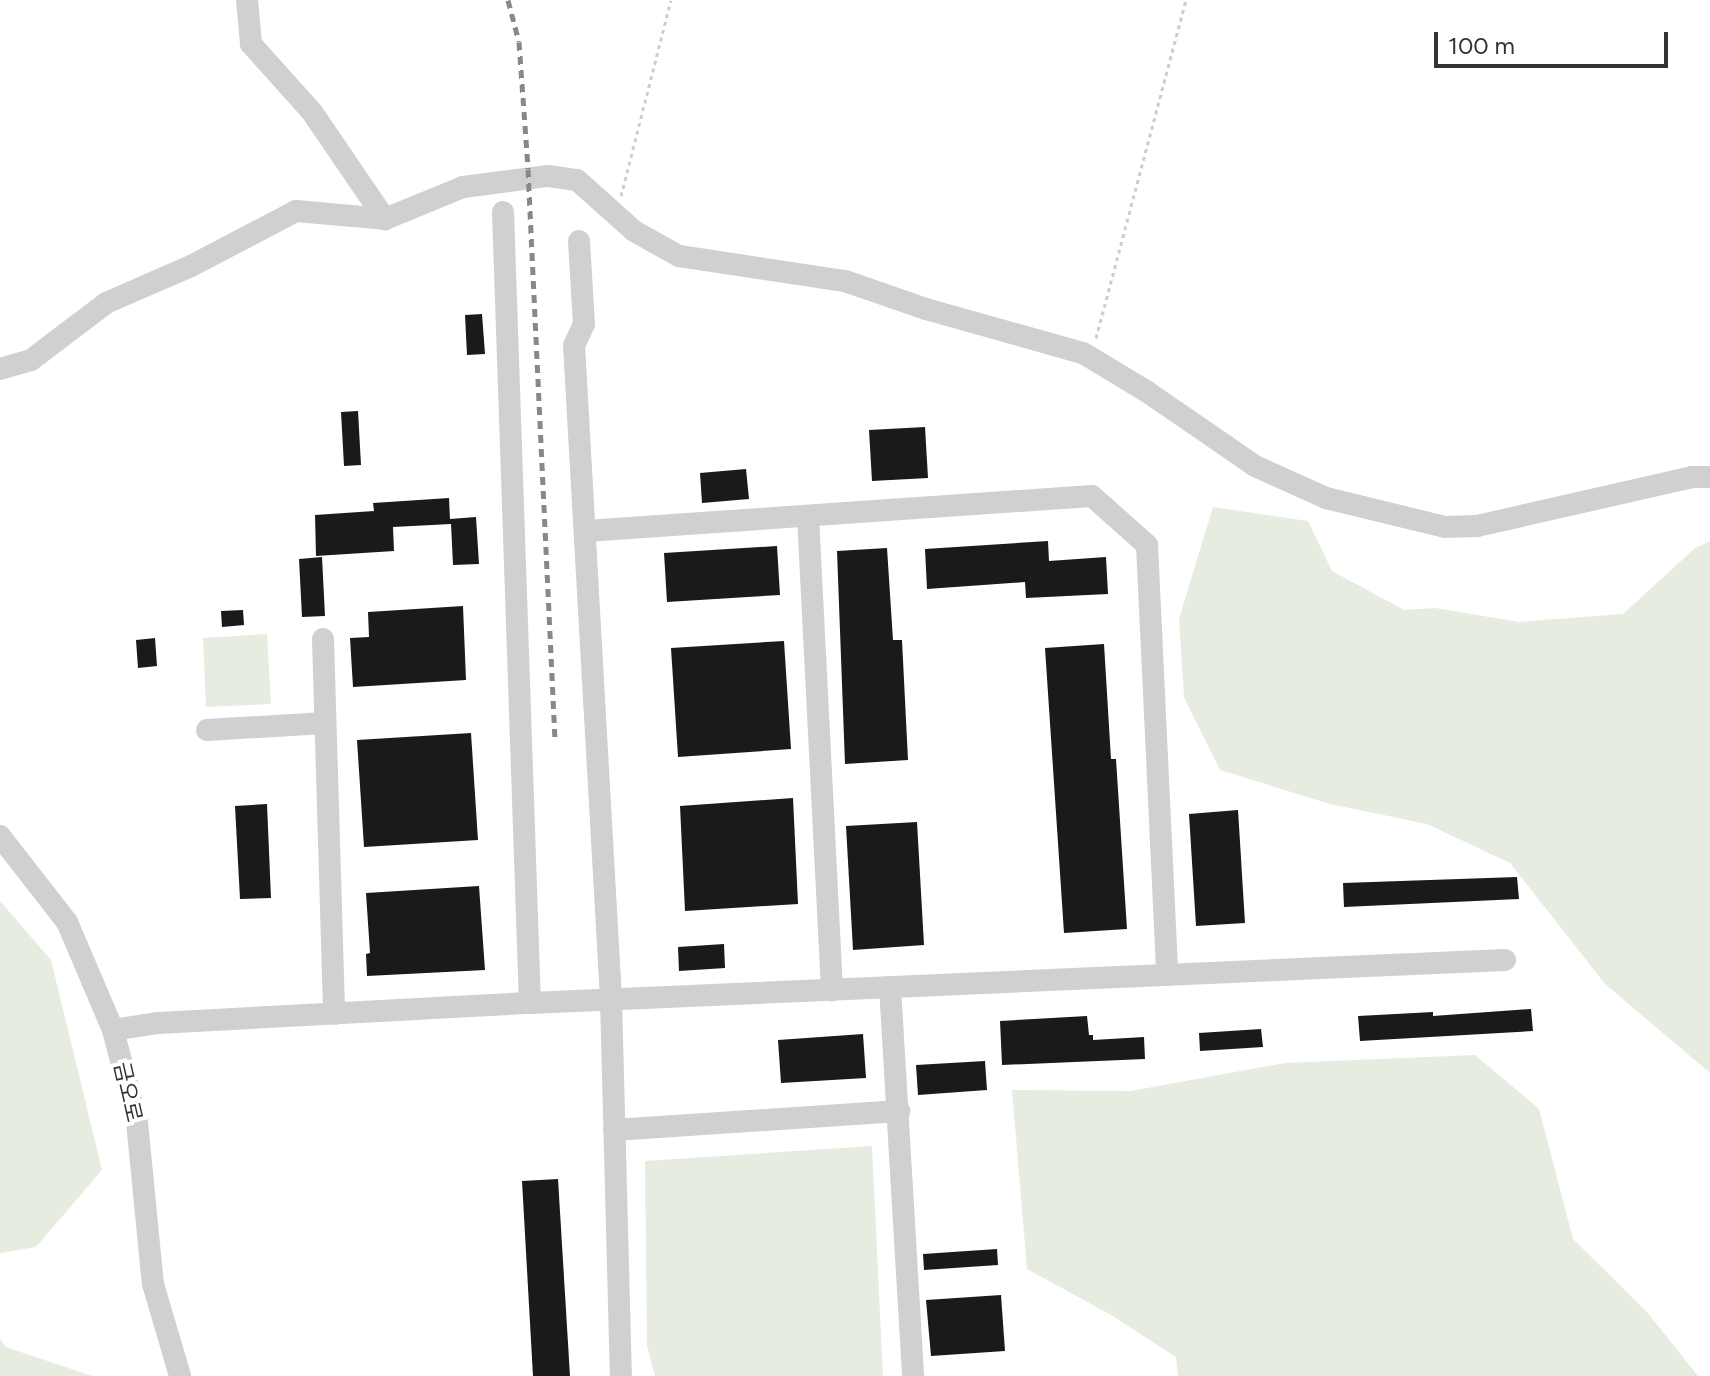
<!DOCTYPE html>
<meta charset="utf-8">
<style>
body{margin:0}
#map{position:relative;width:1710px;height:1376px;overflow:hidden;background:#fff;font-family:Figtree,"Noto Sans KR",sans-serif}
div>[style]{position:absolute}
.green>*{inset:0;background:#e6ecdf}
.building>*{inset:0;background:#1a1a1a}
.path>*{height:3px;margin-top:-1.5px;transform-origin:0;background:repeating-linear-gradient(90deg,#cdcdcd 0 4px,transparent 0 8px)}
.minor>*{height:22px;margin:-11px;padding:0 11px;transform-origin:11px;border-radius:11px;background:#d0d0d0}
.rail>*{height:5px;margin-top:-2.5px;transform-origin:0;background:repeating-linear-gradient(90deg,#888 0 8px,transparent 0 14px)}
span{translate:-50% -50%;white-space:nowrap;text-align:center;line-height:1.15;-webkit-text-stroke:8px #fff;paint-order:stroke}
.street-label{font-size:22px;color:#333}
.scale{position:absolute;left:1434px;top:32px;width:234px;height:36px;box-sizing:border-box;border:4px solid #333;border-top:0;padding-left:10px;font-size:24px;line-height:28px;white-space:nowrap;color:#333;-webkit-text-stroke:6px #fff;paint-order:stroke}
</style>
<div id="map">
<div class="green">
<i style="clip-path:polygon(1213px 507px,1308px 521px,1332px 571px,1404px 610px,1435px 608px,1519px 622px,1623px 614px,1695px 548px,1710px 541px,1710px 1073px,1605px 984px,1510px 863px,1427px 824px,1330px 804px,1220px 770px,1184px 697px,1179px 619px)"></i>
<i style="clip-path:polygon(267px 634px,271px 704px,206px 707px,203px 638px)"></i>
<i style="clip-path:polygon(0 901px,51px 960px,102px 1170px,36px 1247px,0 1253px)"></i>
<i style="clip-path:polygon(1475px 1055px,1539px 1109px,1573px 1239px,1647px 1312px,1698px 1376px,1178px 1376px,1176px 1357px,1111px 1315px,1027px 1269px,1012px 1090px,1131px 1091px,1285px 1063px)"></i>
<i style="clip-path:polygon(872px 1146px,883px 1376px,655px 1376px,647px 1346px,645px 1161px)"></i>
<i style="clip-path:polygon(0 1339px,6px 1347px,92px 1376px,0 1376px)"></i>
</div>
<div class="building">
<i style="clip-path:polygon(482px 314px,485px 354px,467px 355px,465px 315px)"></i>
<i style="clip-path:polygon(358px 411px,361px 465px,344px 466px,341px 412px)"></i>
<i style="clip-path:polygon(925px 427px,928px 478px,872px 481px,869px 430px)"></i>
<i style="clip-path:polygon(746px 469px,749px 499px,702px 503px,700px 473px)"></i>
<i style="clip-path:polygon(449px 498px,450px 519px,476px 517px,479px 564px,453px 565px,451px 524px,393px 527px,394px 551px,316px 556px,315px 515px,374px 511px,373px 503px)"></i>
<i style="clip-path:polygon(1048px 541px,1049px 561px,1106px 557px,1108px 594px,1026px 598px,1025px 582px,927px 589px,925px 549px)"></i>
<i style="clip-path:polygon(777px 546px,780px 595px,667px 602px,664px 553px)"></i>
<i style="clip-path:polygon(887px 548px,893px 640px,902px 640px,908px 760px,845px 764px,837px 551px)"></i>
<i style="clip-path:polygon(322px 557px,325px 616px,302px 617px,299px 559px)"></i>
<i style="clip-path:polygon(463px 606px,466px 680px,353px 687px,350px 638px,369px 637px,368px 612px)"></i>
<i style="clip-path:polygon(243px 610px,244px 625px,222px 627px,221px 611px)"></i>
<i style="clip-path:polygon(155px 638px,157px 666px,138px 668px,136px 640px)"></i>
<i style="clip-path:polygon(784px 641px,791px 749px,678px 757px,671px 648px)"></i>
<i style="clip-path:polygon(1104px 644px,1111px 759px,1116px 759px,1127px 929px,1064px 933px,1045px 648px)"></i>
<i style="clip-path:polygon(471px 733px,478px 840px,364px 847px,357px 740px)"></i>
<i style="clip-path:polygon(793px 798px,798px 904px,685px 911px,680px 806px)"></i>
<i style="clip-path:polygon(267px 804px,271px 898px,240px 899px,235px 806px)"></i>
<i style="clip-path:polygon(1238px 810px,1245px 923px,1196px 926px,1189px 814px)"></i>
<i style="clip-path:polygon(917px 822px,924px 945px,853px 950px,846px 826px)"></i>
<i style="clip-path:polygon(1517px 877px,1519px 899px,1344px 907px,1343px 883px)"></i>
<i style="clip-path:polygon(479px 886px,485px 970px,367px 976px,366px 954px,370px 953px,366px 893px)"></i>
<i style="clip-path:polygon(724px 944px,725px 968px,679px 971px,678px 947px)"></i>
<i style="clip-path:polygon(1531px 1009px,1533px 1031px,1360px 1041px,1358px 1016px,1433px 1012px,1433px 1016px)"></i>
<i style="clip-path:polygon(1087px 1016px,1089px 1035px,1093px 1035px,1093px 1040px,1144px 1037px,1145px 1059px,1002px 1065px,1000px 1021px)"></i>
<i style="clip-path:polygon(1261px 1029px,1263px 1047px,1200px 1051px,1199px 1033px)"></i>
<i style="clip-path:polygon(863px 1034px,866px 1078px,781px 1083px,778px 1040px)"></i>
<i style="clip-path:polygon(985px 1061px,987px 1090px,918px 1095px,916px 1065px)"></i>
<i style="clip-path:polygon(558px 1179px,570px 1376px,533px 1376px,522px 1181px)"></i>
<i style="clip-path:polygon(997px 1249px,998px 1265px,924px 1270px,923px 1254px)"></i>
<i style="clip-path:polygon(1001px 1295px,1005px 1351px,931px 1356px,926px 1300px)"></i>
</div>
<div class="path">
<i style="left:621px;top:196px;width:202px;rotate:-75.7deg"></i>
<i style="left:1096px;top:338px;width:350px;rotate:-75.1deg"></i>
</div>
<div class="minor">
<i style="left:247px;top:0;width:44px;rotate:84.8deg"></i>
<i style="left:251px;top:44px;width:91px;rotate:48.1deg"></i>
<i style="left:312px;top:112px;width:130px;rotate:55.7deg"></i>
<i style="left:503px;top:212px;width:791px;rotate:88.05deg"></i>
<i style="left:579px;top:241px;width:83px;rotate:86.6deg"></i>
<i style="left:584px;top:324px;width:23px;rotate:115deg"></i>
<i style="left:574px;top:345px;width:655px;rotate:86.76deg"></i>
<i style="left:611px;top:999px;width:377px;rotate:88.5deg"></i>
<i style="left:0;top:369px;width:32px;rotate:-16deg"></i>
<i style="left:31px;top:360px;width:94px;rotate:-37.2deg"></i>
<i style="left:106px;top:303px;width:93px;rotate:-23.5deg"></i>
<i style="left:191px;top:266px;width:119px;rotate:-27.6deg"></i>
<i style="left:296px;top:211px;width:89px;rotate:5.1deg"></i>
<i style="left:385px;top:219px;width:84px;rotate:-22.3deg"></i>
<i style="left:463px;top:187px;width:86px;rotate:-7.4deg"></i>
<i style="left:548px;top:176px;width:29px;rotate:8deg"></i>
<i style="left:577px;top:180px;width:76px;rotate:41.8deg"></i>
<i style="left:634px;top:231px;width:51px;rotate:29.1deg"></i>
<i style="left:679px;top:256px;width:168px;rotate:8.6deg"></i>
<i style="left:845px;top:281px;width:86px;rotate:19.1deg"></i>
<i style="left:926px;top:309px;width:163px;rotate:15.7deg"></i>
<i style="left:1083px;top:353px;width:74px;rotate:31.1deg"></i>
<i style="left:1146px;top:391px;width:132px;rotate:34.5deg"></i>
<i style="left:1255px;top:466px;width:78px;rotate:24.3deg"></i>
<i style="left:1326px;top:498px;width:122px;rotate:13.7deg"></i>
<i style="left:1445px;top:527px;width:32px;rotate:-2deg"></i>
<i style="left:1477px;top:526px;width:221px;rotate:-12.8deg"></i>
<i style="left:1692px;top:477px;width:18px"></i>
<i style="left:808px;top:516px;width:475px;rotate:87.1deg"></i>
<i style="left:586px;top:531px;width:507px;rotate:-3.96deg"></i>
<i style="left:1092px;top:496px;width:74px;rotate:41.7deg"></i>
<i style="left:1147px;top:545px;width:430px;rotate:87.3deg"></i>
<i style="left:323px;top:639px;width:375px;rotate:88.3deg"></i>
<i style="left:207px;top:730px;width:118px;rotate:-3.4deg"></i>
<i style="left:0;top:836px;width:109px;rotate:52.1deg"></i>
<i style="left:67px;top:922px;width:117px;rotate:66.9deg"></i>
<i style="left:113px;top:1030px;width:95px;rotate:75.4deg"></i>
<i style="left:137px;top:1122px;width:163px;rotate:84.4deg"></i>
<i style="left:153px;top:1284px;width:96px;rotate:73.6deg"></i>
<i style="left:890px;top:987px;width:390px;rotate:86.6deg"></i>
<i style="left:113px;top:1030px;width:46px;rotate:-8.8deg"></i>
<i style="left:158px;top:1023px;width:373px;rotate:-3.1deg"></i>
<i style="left:530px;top:1003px;width:976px;rotate:-2.53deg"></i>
<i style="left:614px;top:1130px;width:286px;rotate:-3.8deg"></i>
</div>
<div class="rail">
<i style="left:508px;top:0;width:43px;rotate:75.3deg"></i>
<i style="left:519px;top:42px;width:127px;rotate:85.9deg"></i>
<i style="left:528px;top:169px;width:571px;rotate:87.29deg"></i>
</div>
<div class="street-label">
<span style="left:128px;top:1092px;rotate:77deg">금오로</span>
</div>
<div class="scale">100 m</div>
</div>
